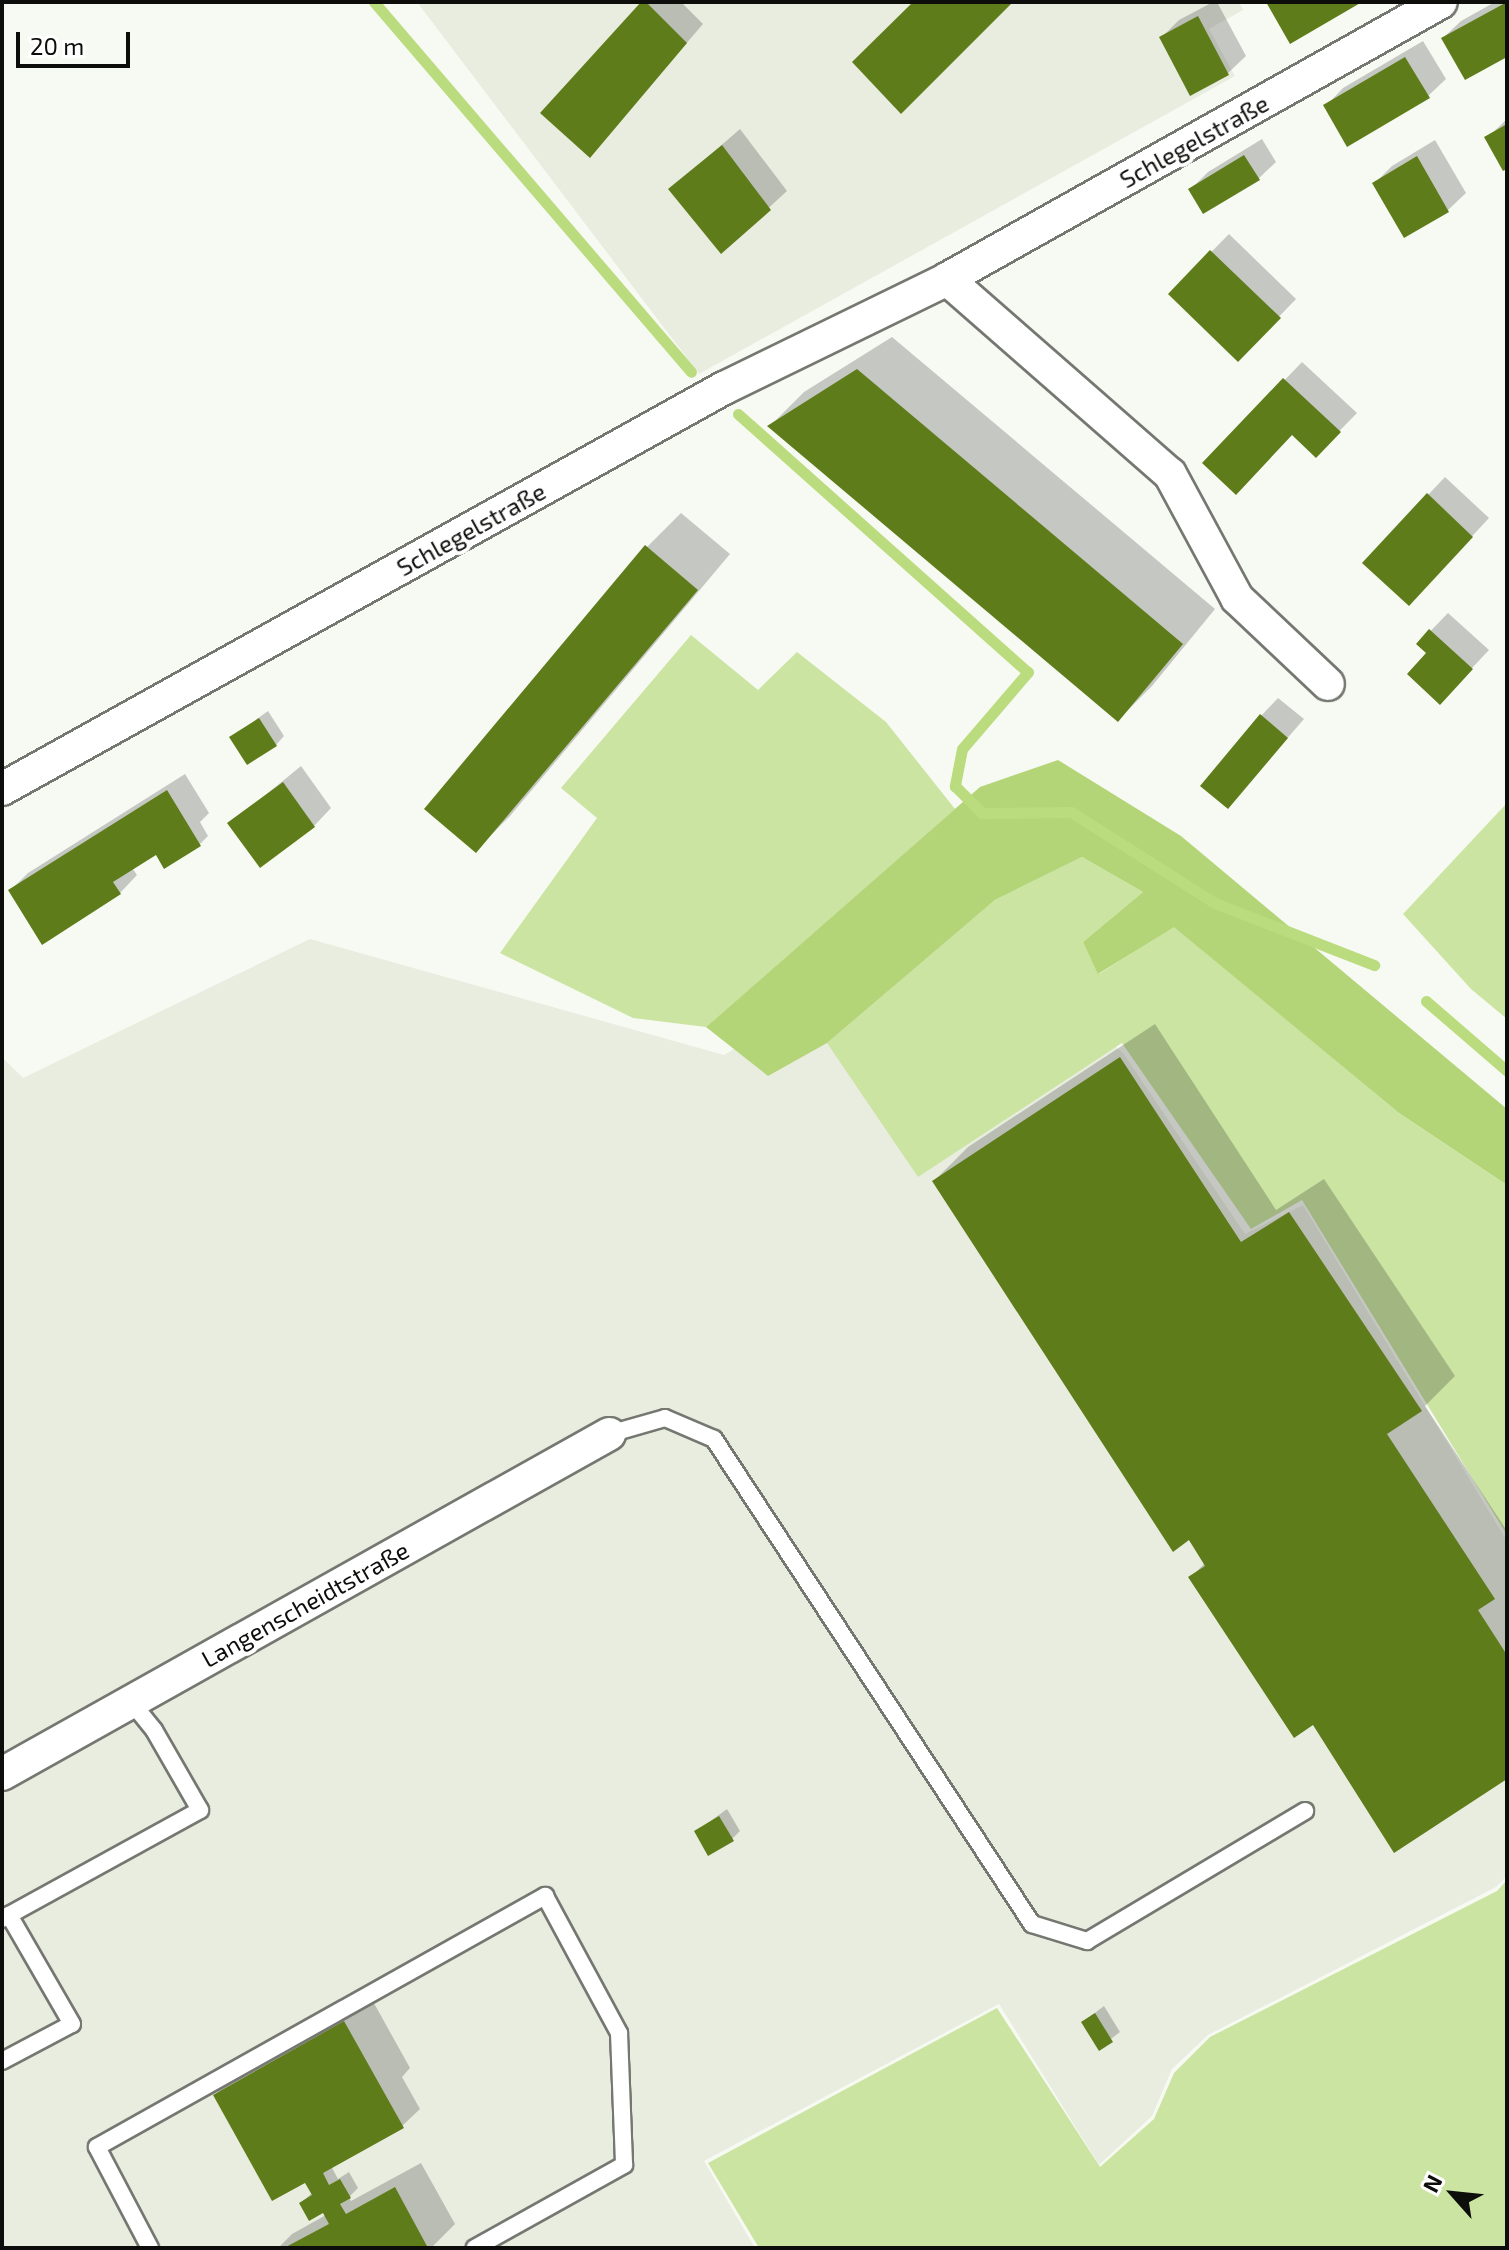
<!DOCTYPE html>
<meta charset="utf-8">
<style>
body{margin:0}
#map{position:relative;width:1509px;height:2250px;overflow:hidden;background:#f7faf3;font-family:"Exo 2",sans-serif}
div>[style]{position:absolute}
.built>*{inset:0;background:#e9ede0}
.green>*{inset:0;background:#cbe4a2}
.forest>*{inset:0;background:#b3d577}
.shadow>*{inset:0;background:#0003}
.stream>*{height:11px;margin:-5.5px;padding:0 5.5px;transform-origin:5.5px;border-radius:5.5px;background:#badc7e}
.building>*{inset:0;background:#5f7c1a}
.roads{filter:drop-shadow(2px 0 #757771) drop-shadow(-2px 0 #757771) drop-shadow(0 2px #757771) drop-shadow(0 -2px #757771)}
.lane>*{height:16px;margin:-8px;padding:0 8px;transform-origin:8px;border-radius:8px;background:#fff}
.street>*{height:32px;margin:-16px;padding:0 16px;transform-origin:16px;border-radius:16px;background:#fff}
span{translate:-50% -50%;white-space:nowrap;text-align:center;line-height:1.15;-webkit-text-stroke:8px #fff;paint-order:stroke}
.street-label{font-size:24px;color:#0d0e0c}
.frame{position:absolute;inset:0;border:4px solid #0d0e0c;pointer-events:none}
.north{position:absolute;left:1413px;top:2154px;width:80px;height:80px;-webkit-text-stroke:6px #fff;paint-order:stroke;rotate:297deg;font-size:22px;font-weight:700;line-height:32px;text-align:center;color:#0d0e0c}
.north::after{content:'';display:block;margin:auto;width:28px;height:36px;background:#0d0e0c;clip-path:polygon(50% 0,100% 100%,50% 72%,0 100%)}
.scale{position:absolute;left:16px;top:32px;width:114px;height:36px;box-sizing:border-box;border:4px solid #0d0e0c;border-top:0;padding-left:10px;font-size:24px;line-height:28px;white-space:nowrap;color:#0d0e0c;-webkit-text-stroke:6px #fff;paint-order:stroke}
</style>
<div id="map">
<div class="built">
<i style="clip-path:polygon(417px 2px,1239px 2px,1243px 10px,1209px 29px,1235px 76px,699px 374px)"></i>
<i style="clip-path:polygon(962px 911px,1123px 1053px,1245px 1234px,1303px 1205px,1507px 1541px,1507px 1876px,1496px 1887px,1208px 2035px,1172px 2069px,1152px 2116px,1099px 2165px,999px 2004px,704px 2161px,755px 2248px,2px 2248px,2px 1057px,23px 1078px,310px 939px,724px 1055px)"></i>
</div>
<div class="green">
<i style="clip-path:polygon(691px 635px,758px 690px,797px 652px,886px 722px,955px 809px,706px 1027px,633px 1018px,500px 953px,597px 818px,561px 788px)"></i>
<i style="clip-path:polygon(1507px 803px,1507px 1019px,1471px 989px,1403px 914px)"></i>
<i style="clip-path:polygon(1082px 857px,1143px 892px,1083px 942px,1099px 974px,1174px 926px,1399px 1113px,1507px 1185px,1507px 1535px,1302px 1200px,1251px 1229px,1122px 1043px,918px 1177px,827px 1043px,995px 900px)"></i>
<i style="clip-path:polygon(1507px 1880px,1507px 2248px,759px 2248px,708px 2163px,997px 2008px,1100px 2167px,1154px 2119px,1174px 2073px,1210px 2037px,1497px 1891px)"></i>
</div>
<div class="forest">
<i style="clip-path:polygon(1058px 760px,1181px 836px,1507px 1109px,1507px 1185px,1399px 1113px,1174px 927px,1098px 974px,1083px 942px,1143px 892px,1082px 857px,995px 900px,827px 1043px,768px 1076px,706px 1027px,980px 787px)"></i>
</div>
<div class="shadow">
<i style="clip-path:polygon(644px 2px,681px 2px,703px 24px,590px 155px)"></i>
<i style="clip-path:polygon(1213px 2px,1217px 2px,1246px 56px,1228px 73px,1191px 93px,1161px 38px,1179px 20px)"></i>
<i style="clip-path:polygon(1495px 2px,1507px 2px,1507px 54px,1443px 38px,1461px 21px)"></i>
<i style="clip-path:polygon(1423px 41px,1446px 79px,1428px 96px,1326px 106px,1343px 88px)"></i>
<i style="clip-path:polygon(1507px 119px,1507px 166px,1487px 138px)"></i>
<i style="clip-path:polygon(740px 129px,787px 191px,722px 251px,671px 189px)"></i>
<i style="clip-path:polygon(1262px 139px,1276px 162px,1258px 179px,1190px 190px,1208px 172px)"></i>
<i style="clip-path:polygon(1435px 140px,1466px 193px,1448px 210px,1405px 235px,1375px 183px,1392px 166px)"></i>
<i style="clip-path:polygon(1229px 234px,1296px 299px,1238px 359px,1170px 294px)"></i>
<i style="clip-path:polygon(892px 337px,1215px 609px,1152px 686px,1118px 720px,770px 426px,804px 392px)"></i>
<i style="clip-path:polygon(1302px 362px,1357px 413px,1316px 455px,1293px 433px,1205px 463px)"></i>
<i style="clip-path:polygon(1445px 477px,1489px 518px,1426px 586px,1428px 495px)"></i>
<i style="clip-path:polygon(681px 513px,730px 554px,510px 816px,476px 850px,647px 547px)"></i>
<i style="clip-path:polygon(1448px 613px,1489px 650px,1457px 684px,1418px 644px)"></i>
<i style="clip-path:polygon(1278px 698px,1304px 719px,1228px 807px,1261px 716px)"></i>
<i style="clip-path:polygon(268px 711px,284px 736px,276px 745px,232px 737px)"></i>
<i style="clip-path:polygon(301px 766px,331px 808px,314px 826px,230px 824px)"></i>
<i style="clip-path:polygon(185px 774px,209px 813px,200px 822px,208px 836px,200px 844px,165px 866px,164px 850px,132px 868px,137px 875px,120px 893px,10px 891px,28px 873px)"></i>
<i style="clip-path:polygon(1155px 1024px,1276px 1210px,1324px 1179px,1455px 1376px,1425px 1406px,1507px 1531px,1507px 1777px,1313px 1722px,1191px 1577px,1205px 1563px,934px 1181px,968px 1147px)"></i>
<i style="clip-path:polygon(727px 1809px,740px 1831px,732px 1839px,697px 1831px)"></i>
<i style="clip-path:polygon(370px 1996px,410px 2068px,402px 2077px,420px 2109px,402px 2126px,331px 2166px,338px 2179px,349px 2172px,358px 2188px,349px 2197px,351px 2201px,421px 2163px,455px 2224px,431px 2248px,278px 2248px,292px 2234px,326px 2215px,324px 2210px,301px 2203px,313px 2192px,306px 2180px,215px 2095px,241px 2069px)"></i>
<i style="clip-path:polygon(1104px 2006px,1120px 2032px,1099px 2048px,1083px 2022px)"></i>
</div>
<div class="stream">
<i style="left:374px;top:2px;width:487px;rotate:49.4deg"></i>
<i style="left:738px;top:414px;width:388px;rotate:41.7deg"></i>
<i style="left:1028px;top:672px;width:101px;rotate:130.6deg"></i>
<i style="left:962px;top:749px;width:38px;rotate:101deg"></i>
<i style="left:955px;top:786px;width:38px;rotate:45deg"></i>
<i style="left:982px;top:813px;width:89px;rotate:-0.6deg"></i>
<i style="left:1071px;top:812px;width:170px;rotate:32.3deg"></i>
<i style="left:1215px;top:903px;width:171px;rotate:21.3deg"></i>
<i style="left:1426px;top:1001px;width:107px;rotate:40.8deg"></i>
</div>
<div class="building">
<i style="clip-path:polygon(641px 2px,646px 2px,687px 43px,590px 158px,540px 113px)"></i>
<i style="clip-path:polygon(913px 2px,1013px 2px,901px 114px,852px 62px)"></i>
<i style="clip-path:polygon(1266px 2px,1362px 2px,1290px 44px)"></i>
<i style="clip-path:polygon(1507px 2px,1507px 57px,1465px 80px,1441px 38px)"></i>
<i style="clip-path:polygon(1198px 16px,1229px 75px,1190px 96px,1159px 37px)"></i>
<i style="clip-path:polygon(1405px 57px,1430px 98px,1347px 147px,1323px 105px)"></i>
<i style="clip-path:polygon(1507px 124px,1507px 169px,1503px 171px,1484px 137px)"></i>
<i style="clip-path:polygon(722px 145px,771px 210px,721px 254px,668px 189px)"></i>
<i style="clip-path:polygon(1244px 155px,1260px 180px,1203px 214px,1188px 189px)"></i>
<i style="clip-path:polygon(1417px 156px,1449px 212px,1404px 238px,1372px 183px)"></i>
<i style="clip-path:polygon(1210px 250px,1281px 318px,1238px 362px,1168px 294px)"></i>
<i style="clip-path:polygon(857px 369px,1183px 644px,1118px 722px,767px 426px)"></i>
<i style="clip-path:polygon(1283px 378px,1341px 432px,1316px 458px,1292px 435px,1236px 495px,1202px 463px)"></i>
<i style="clip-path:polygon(1427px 493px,1473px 537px,1409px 606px,1362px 563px)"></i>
<i style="clip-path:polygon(645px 545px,698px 590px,476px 853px,424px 809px)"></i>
<i style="clip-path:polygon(1429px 629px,1473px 669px,1440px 705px,1407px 674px,1426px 653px,1416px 644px)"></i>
<i style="clip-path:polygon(1260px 714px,1288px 738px,1228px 809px,1200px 786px)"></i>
<i style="clip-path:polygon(259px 718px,277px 746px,247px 765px,229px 737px)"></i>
<i style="clip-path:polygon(283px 782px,315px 827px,260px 868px,227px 823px)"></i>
<i style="clip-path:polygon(167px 790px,201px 846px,164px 869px,156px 855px,113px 882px,121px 894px,42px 945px,8px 890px)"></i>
<i style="clip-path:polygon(1120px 1057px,1241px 1242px,1289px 1212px,1422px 1411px,1387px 1434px,1495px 1599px,1478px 1610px,1507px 1655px,1507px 1779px,1394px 1853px,1313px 1725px,1294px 1738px,1188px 1577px,1205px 1566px,1189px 1540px,1173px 1552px,932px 1181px)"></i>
<i style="clip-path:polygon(719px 1816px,734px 1841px,708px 1856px,694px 1831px)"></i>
<i style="clip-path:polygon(1095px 2013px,1113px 2042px,1099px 2051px,1081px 2022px)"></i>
<i style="clip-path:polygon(344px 2021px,404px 2128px,323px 2173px,329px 2185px,340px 2179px,351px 2198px,340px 2204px,346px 2214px,395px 2187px,428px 2248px,284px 2248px,329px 2224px,323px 2213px,309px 2221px,299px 2203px,312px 2195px,305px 2183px,272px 2201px,213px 2095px)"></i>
</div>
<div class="roads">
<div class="lane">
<i style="left:609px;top:1434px;width:58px;rotate:-15.9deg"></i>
<i style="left:665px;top:1418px;width:53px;rotate:23.2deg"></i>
<i style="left:714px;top:1439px;width:580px;rotate:56.75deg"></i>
<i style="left:1032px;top:1924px;width:58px;rotate:17.2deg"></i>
<i style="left:1087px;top:1941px;width:254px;rotate:-30.8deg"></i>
<i style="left:2px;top:1919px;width:226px;rotate:-28.8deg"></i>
<i style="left:200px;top:1810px;width:92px;rotate:-119.9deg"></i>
<i style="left:154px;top:1730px;width:36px;rotate:-129deg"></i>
<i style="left:2px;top:2061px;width:79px;rotate:-27.9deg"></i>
<i style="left:72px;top:2024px;width:126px;rotate:-120deg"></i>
<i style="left:150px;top:2248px;width:114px;rotate:-117.7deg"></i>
<i style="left:97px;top:2147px;width:514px;rotate:-29.26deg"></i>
<i style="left:545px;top:1896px;width:156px;rotate:61.6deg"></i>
<i style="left:619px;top:2033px;width:132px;rotate:87.8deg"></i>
<i style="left:624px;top:2165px;width:171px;rotate:150.9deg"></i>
</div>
<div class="street">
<i style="left:947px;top:279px;width:296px;rotate:41.2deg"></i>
<i style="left:1170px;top:474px;width:141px;rotate:61.6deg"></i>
<i style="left:1237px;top:598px;width:125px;rotate:43.4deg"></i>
<i style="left:2px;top:789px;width:826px;rotate:-29.05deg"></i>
<i style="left:724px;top:388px;width:248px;rotate:-26deg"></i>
<i style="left:947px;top:279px;width:566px;rotate:-29.28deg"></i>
<i style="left:2px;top:1774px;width:696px;rotate:-29.25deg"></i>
</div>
</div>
<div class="street-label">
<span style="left:1194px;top:141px;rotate:-29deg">Schlegelstraße</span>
<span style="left:471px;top:529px;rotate:-29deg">Schlegelstraße</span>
<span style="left:305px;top:1604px;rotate:-29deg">Langenscheidtstraße</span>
</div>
<div class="frame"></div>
<div class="north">N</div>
<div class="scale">20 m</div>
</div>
